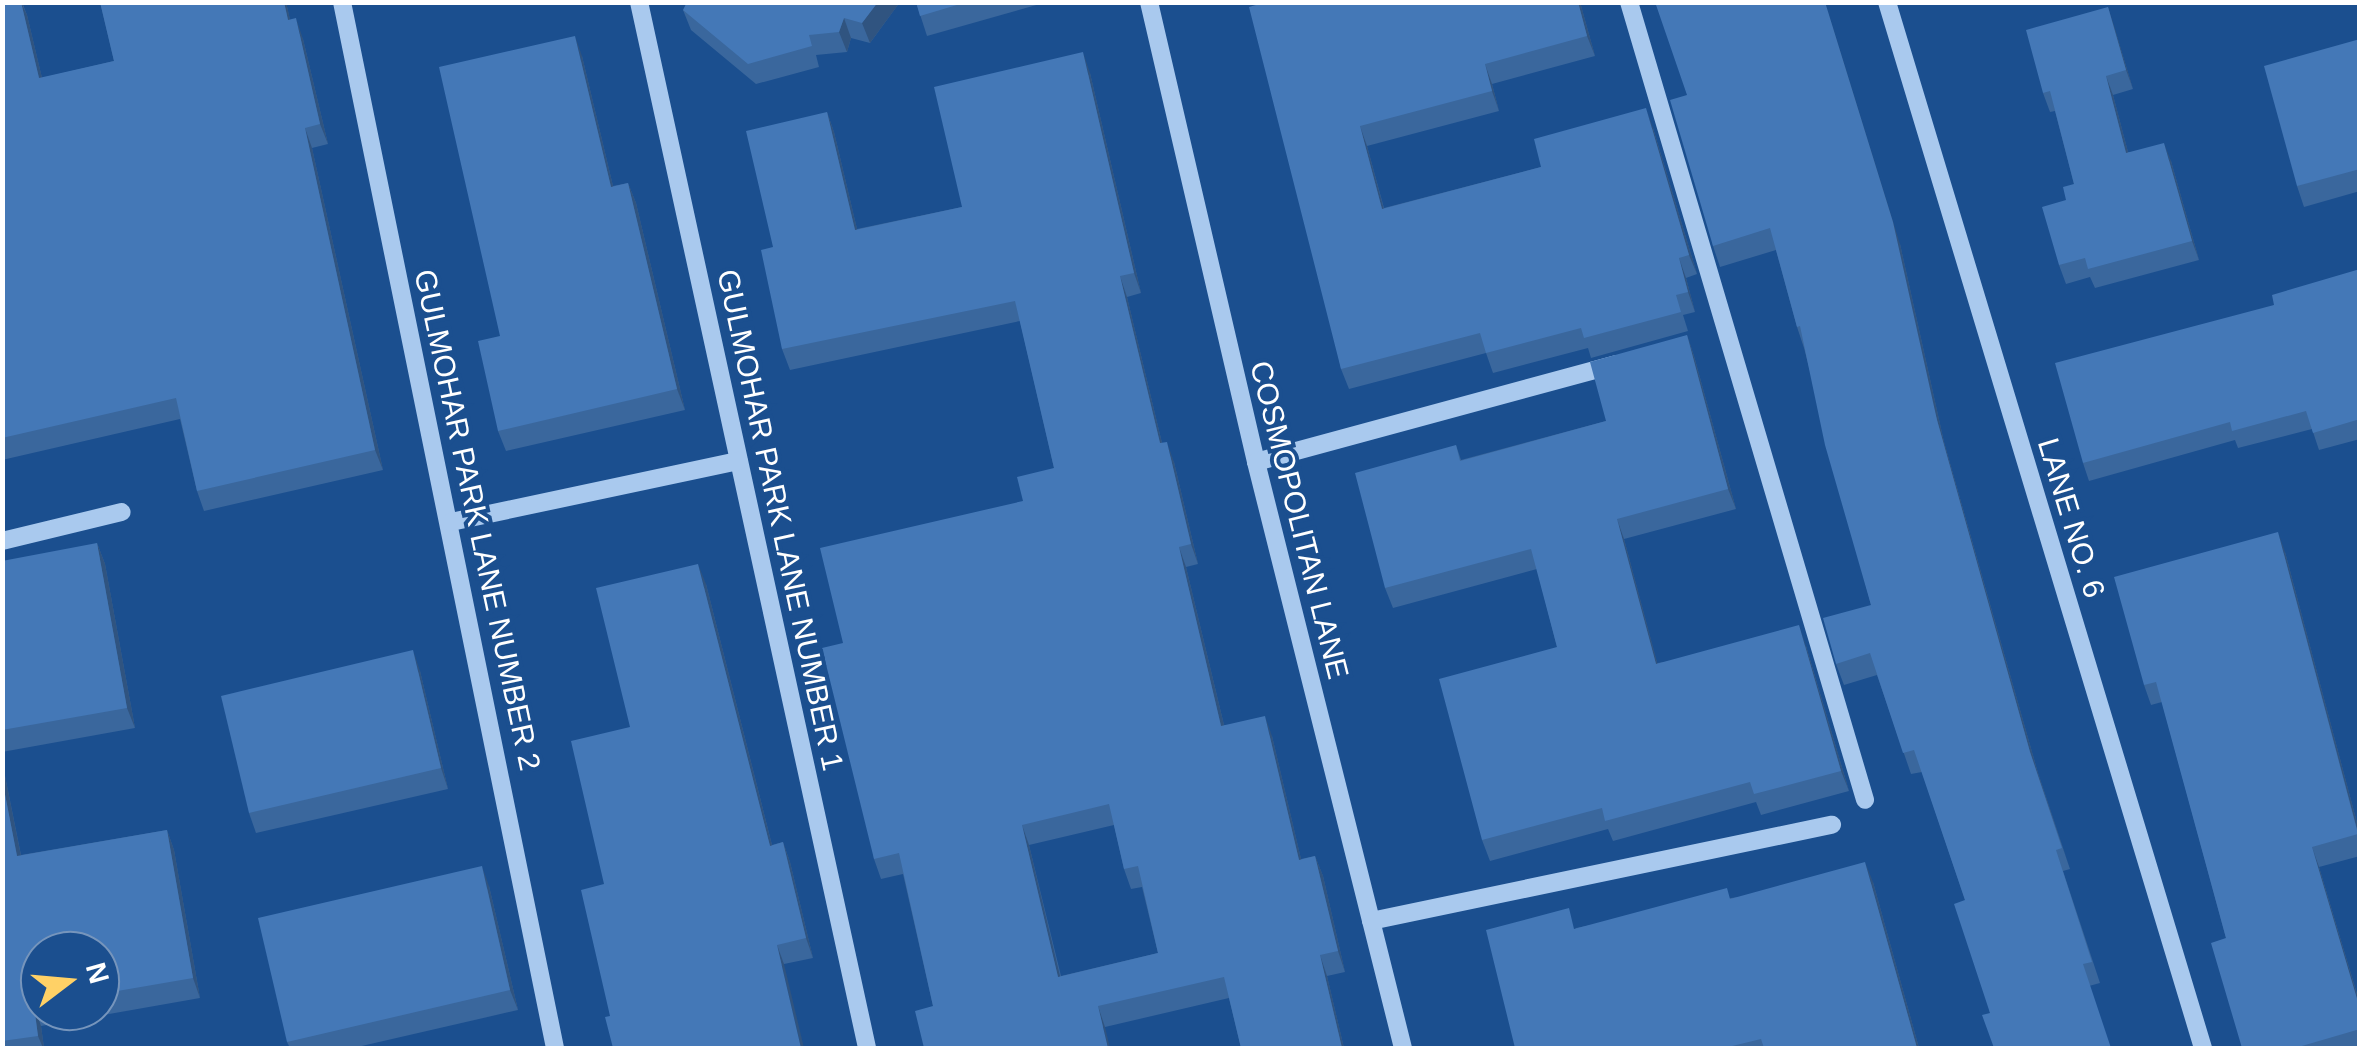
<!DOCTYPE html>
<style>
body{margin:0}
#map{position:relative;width:2362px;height:1051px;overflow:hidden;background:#1b4f8f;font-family:Arial,sans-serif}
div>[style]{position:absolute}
.minor>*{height:18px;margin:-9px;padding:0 9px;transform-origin:9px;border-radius:9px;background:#a9c9ee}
.wall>*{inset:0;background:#3a679d}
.shaded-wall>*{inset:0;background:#305480}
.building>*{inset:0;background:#4478b7}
span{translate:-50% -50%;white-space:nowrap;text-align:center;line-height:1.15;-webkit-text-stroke:8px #1b4f8f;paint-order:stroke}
.street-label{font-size:30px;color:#fff}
.frame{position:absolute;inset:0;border:5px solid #fff;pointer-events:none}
.north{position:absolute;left:20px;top:931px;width:100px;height:100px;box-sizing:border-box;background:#1b4f8f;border:2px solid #7695bc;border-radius:50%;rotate:74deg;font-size:28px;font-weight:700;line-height:40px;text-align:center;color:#fff}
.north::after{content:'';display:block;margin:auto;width:35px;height:45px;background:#ffd166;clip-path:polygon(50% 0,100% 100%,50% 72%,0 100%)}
</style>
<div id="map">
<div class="minor">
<i style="left:342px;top:2px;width:1067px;rotate:78.49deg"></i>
<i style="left:639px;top:2px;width:1071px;rotate:77.7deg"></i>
<i style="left:1149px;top:2px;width:472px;rotate:76.9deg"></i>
<i style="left:1256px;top:462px;width:604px;rotate:75.92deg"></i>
<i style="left:1629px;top:2px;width:832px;rotate:73.52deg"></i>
<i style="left:1887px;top:2px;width:1093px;rotate:73.19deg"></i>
<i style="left:1256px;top:462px;width:373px;rotate:-15.2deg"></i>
<i style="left:451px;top:522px;width:294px;rotate:-12deg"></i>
<i style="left:2px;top:541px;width:123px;rotate:-13.6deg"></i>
<i style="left:1371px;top:921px;width:471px;rotate:-11.8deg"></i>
</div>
<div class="wall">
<i style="clip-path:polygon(2px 2px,22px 2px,27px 15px,42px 78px,114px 61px,100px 2px,286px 2px,290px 20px,303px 39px,328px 144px,312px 148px,383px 470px,204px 511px,197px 491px,180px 419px,2px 460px)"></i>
<i style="clip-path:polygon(900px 2px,870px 43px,851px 38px,847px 52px,816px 55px,819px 67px,756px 84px,691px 30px,683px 10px)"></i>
<i style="clip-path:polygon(916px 2px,1047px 2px,927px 36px)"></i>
<i style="clip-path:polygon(1266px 2px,1580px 2px,1595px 56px,1492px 84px,1499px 111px,1367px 146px,1384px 208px,1541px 167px,1653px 128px,1697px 274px,1686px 278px,1695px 312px,1683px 315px,1688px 331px,1591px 358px,1588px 348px,1493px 373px,1486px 353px,1349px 389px,1341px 369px)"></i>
<i style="clip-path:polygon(2108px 7px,2133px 89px,2113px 95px,2128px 152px,2171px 161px,2199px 260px,2095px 288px,2090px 277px,2066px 284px,2059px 265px,2066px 200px,2074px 184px,2055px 111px,2050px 112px,2043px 93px)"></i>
<i style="clip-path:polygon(2360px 39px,2360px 191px,2304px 207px,2297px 186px)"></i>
<i style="clip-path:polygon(582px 56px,613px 186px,628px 183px,636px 203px,685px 410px,506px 451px,498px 431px,500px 336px)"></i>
<i style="clip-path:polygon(evenodd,1090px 73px,1141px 293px,1127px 297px,1162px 443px,1174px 462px,1198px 564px,1186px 567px,1224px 725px,1272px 736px,1301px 859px,1315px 856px,1323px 876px,1345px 972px,1327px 976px,1344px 1048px,1241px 1048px,1229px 998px,1105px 1027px,933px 1006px,903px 874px,881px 879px,874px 859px,843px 643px,1023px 501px,1054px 468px,1020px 321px,790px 370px,782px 349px,773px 247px,827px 112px,834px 132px,857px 229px,962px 207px,1090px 73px,1114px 825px,1124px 869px,1131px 889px,1142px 887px,1158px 953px,1061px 976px,1029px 845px,1114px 825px)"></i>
<i style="clip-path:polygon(1687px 95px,1900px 244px,1944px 442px,2038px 773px,2070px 869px,2063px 871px,2100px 983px,1990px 1013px,1965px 900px,1922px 772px,1911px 774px,1877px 675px,1844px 685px,1836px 664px,1871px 605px,1804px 348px,1797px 327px,1776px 250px,1720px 267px,1713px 246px)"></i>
<i style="clip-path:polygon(2360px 269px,2360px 439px,2319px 450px,2312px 429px,2238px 448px,2235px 440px,2089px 481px,2083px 463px,2274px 305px)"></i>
<i style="clip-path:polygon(1687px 335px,1694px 356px,1736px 509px,1624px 539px,1657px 663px,1806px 646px,1849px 791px,1761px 815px,1756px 802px,1613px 841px,1608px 829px,1490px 861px,1482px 840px,1557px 647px,1537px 569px,1393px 608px,1385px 588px,1456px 445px,1461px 460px,1606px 421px)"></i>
<i style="clip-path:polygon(97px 543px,105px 564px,135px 728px,2px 752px,2px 589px)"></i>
<i style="clip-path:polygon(2285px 552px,2360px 834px,2360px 856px,2319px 867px,2360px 1004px,2360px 1048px,2242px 1048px,2226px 938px,2162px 702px,2151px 705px,2144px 685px)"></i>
<i style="clip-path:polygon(706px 584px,772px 845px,783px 842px,790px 862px,813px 958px,784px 964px,610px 1016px,604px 884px,630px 727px)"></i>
<i style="clip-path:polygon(420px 671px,448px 789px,256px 833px,249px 813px)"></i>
<i style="clip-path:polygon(evenodd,2px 761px,21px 855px,167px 830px,174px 850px,200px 998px,41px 1026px,44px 1048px,2px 1048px,2px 761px,40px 951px,100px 951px,100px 1011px,40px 1011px,40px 951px)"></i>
<i style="clip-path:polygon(1873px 882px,1919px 1048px,1515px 1048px,1576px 928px,1731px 898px)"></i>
<i style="clip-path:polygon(489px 886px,518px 1010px,353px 1048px,290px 1048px,287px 1042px)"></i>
</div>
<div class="shaded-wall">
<i style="clip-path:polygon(21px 2px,27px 15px,47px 99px,39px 78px)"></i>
<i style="clip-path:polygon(284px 2px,286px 2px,295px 41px,288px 20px)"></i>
<i style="clip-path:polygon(878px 2px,900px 2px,870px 43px,862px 23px)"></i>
<i style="clip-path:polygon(1578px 2px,1580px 2px,1595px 56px,1587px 36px)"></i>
<i style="clip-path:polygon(1825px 2px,1900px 244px,1944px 442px,2038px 773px,2070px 869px,2030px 752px,1937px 420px)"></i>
<i style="clip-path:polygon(2108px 7px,2114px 26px,2133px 89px,2126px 70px)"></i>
<i style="clip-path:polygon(296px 18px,303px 39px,328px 144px,320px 124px)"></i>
<i style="clip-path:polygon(844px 18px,851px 38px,847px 52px,839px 32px)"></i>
<i style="clip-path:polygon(575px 36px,582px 56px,618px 207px,611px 187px)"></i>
<i style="clip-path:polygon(1083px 52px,1090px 73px,1141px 293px,1134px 273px)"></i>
<i style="clip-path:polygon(1485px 64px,1492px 84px,1499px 111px,1492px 91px)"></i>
<i style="clip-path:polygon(2106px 76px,2113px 95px,2133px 171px,2126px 153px)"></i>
<i style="clip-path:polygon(1646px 108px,1653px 128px,1697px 274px,1689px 255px)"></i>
<i style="clip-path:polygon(827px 112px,834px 132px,862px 250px,855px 230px)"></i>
<i style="clip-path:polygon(1360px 126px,1367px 146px,1389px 228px,1382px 209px)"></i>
<i style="clip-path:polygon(305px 128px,312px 148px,383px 470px,375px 450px)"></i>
<i style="clip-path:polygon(2164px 143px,2171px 161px,2199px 260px,2192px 241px)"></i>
<i style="clip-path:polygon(628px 183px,636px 203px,685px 410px,677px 389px)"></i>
<i style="clip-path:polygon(1679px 258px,1686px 278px,1695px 312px,1688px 292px)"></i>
<i style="clip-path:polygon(1120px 276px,1127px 297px,1167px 464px,1160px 443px)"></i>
<i style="clip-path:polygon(1687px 335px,1694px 356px,1736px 509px,1728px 489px)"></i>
<i style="clip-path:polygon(1167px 442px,1174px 462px,1198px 564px,1191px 544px)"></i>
<i style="clip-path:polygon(1617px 519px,1624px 539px,1663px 684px,1656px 664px)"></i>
<i style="clip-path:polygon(2278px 532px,2285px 552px,2360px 834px,2360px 840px)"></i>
<i style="clip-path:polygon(97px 543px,105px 564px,135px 728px,127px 708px)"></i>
<i style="clip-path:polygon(1179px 547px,1186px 567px,1229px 746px,1221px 726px)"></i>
<i style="clip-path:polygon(698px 564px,706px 584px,777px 865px,770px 846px)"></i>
<i style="clip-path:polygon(1799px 625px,1806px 646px,1849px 791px,1841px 771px)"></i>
<i style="clip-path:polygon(413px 650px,420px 671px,448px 789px,441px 768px)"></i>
<i style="clip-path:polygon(1265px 716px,1272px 736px,1306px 880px,1299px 860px)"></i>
<i style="clip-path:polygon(2px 761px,25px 876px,17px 856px,2px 779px)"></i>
<i style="clip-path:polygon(1022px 825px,1029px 845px,1065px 997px,1058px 977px)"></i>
<i style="clip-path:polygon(167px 830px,174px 850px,200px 998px,193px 978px)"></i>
<i style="clip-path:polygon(783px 842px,790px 862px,813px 958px,806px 938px)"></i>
<i style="clip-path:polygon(2312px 847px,2319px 867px,2360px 1004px,2360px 1009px)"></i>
<i style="clip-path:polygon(1315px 856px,1323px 876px,1345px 972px,1338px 951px)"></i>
<i style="clip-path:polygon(1865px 862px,1873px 882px,1919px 1048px,1917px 1048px)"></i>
<i style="clip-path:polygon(482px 866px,489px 886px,518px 1010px,510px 990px)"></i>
<i style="clip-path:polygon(777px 945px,784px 964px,804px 1048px,801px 1048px)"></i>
<i style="clip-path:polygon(1320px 955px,1327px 976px,1344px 1048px,1342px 1048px)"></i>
<i style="clip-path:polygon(34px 1006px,41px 1026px,44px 1048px,43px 1048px,38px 1036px)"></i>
<i style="clip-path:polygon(1098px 1006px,1105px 1027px,1110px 1048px,1108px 1048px)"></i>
</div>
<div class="building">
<i style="clip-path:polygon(2px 2px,21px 2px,39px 78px,114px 61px,100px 2px,284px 2px,288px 20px,296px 18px,320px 124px,305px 128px,375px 450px,197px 491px,176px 398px,2px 438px)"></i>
<i style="clip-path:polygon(687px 2px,878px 2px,862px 23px,844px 18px,839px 32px,809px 35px,812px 46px,748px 64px,683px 10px)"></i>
<i style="clip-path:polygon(916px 2px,967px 2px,920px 16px)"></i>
<i style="clip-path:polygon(1266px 2px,1578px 2px,1587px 36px,1485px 64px,1492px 91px,1360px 126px,1382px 209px,1541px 167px,1534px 139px,1646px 108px,1689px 255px,1679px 258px,1688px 292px,1676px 295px,1681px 312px,1584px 338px,1581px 328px,1486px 353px,1480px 333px,1341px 369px,1249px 7px)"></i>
<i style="clip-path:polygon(1655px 2px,1825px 2px,1893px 222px,1937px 420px,2030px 752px,2062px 848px,2056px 850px,2092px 962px,2083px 964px,2111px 1048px,1994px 1048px,1982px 1015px,1990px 1013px,1954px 904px,1965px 900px,1914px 750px,1903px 753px,1870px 653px,1836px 664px,1823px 618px,1871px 605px,1825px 445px,1800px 326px,1797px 327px,1770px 228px,1713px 246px,1670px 100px,1687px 95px)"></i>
<i style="clip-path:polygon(2108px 7px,2126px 70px,2106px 76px,2126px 153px,2164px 143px,2192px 241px,2088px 269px,2085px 258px,2059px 265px,2042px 207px,2066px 200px,2063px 187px,2074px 184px,2050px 91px,2043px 93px,2026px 30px)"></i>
<i style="clip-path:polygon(575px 36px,611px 187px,628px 183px,677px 389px,498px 431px,478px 341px,500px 336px,439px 67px)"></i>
<i style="clip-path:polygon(2360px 39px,2360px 169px,2297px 186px,2264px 66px)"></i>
<i style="clip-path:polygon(evenodd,1083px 52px,1134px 273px,1120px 276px,1160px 443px,1167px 442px,1191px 544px,1179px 547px,1221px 726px,1265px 716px,1299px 860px,1315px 856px,1338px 951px,1320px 955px,1342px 1048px,1241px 1048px,1224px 977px,1098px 1006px,1108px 1048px,924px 1048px,915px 1011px,933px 1006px,899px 853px,874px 859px,822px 648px,843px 643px,820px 548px,1023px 501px,1017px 477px,1054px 468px,1015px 301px,782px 349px,761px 250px,773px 247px,746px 131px,827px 112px,855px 230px,962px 207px,934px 87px,1083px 52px,1109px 804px,1124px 869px,1138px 866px,1158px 953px,1058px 977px,1022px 825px,1109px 804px)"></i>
<i style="clip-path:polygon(2360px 269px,2360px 419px,2313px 433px,2306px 411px,2232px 431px,2230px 422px,2083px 463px,2055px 363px,2274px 305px,2272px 295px)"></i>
<i style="clip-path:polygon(1687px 335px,1728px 489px,1617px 519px,1656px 664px,1799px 625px,1841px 771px,1754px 794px,1750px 782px,1605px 821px,1602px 808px,1482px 840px,1439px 679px,1557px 647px,1531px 549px,1385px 588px,1355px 473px,1456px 445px,1460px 461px,1606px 421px,1590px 362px)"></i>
<i style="clip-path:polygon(2278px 532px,2358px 834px,2312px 847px,2360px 1009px,2360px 1029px,2295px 1048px,2242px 1048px,2211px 943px,2226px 938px,2156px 682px,2144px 685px,2114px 577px)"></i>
<i style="clip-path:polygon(97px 543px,127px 708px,2px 730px,2px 561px)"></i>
<i style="clip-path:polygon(698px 564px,770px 846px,783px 842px,806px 938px,777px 945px,801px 1048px,613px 1048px,605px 1017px,610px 1016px,581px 890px,604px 884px,571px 741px,630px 727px,596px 588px)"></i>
<i style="clip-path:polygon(413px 650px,441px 768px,249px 813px,221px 696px)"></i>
<i style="clip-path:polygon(2px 779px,17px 856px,167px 830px,193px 978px,100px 994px,100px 951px,40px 951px,40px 1005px,34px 1006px,38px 1036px,2px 1041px)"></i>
<i style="clip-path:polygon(1865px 862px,1917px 1048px,1764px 1048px,1761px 1039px,1724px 1048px,1515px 1048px,1486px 930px,1569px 908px,1574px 929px,1727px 888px,1730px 899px)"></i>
<i style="clip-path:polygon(482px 866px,510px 990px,287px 1042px,258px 918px)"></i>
</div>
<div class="street-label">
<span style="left:2071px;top:518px;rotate:73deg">LANE NO. 6</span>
<span style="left:477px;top:520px;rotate:78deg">GULMOHAR PARK LANE NUMBER 2</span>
<span style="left:780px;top:520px;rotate:78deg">GULMOHAR PARK LANE NUMBER 1</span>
<span style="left:1299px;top:520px;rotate:76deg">COSMOPOLITAN LANE</span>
</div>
<div class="frame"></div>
<div class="north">N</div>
</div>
